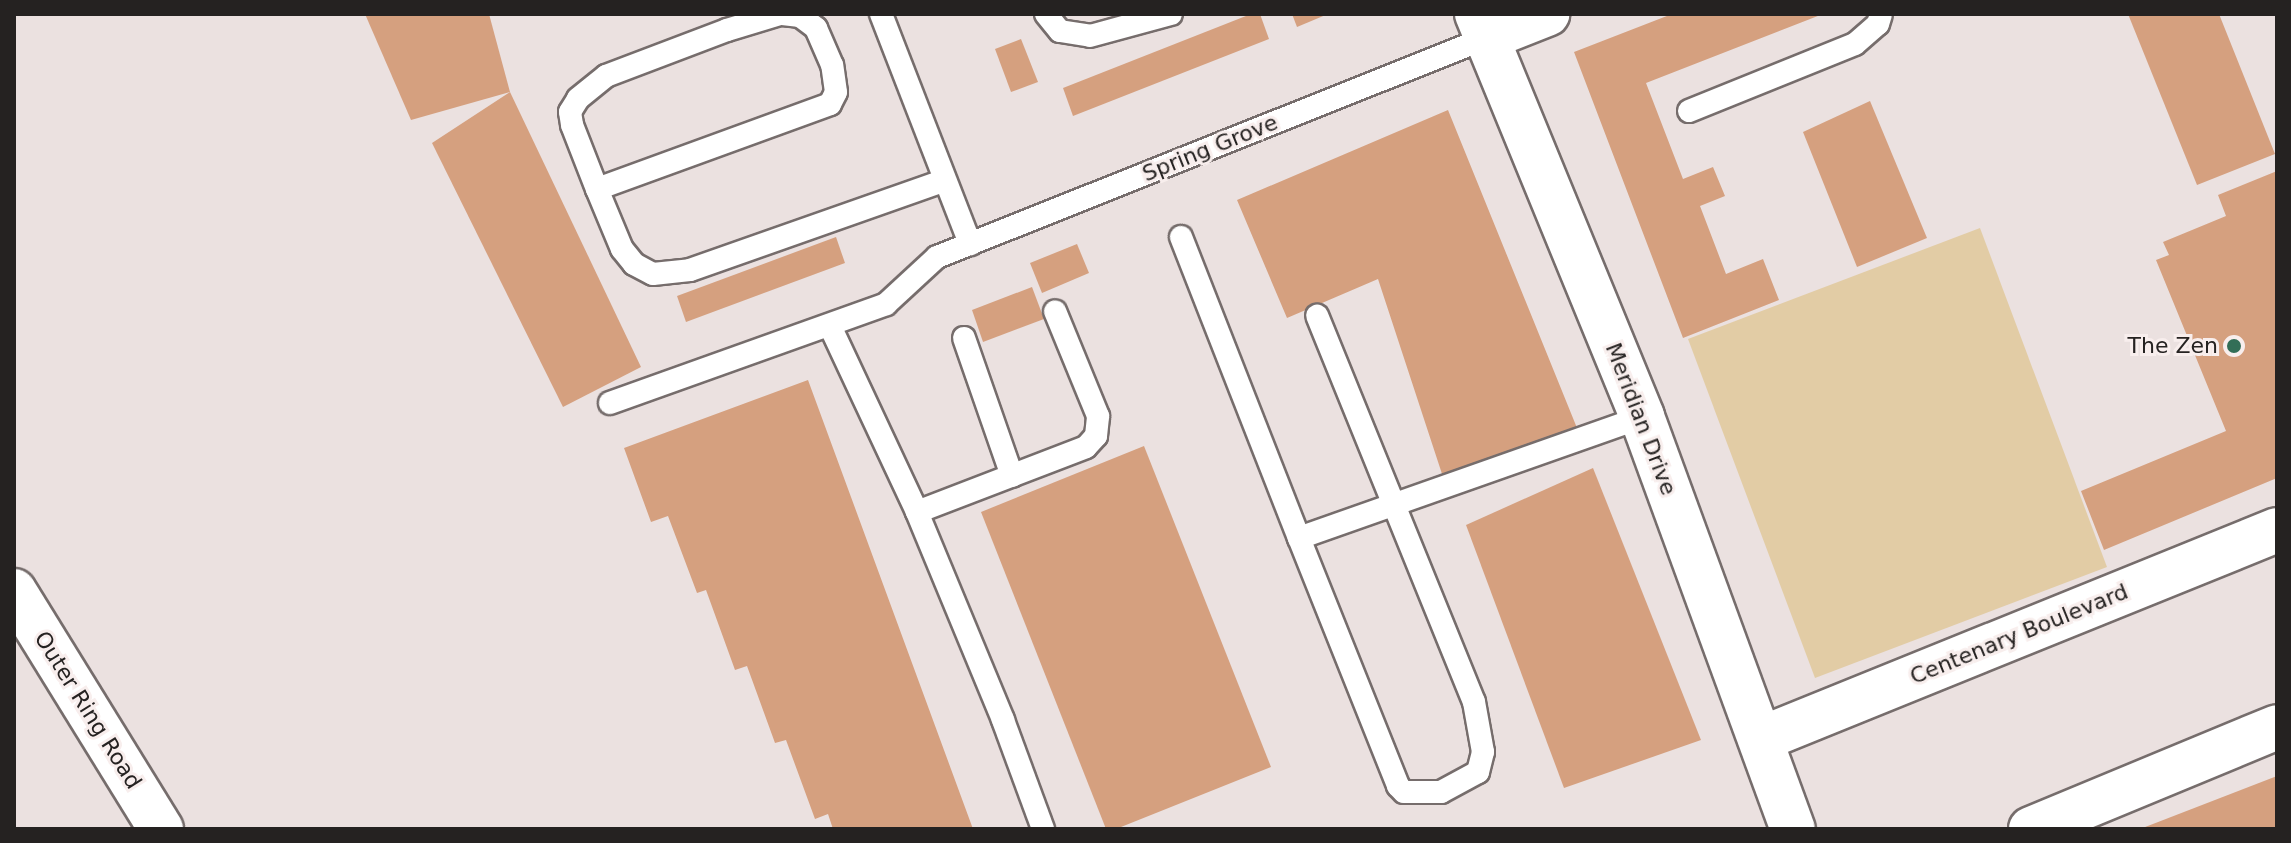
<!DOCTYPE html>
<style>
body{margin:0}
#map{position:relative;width:2291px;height:843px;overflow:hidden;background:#ebe1e0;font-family:"DejaVu Sans",sans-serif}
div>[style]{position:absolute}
.green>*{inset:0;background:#e2cca5}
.building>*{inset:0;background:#d5a07f}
.roads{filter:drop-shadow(2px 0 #766d6c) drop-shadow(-2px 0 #766d6c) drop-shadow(0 2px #766d6c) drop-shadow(0 -2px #766d6c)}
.lane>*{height:22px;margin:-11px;padding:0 11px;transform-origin:11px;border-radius:11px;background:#fff}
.street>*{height:44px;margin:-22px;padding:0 22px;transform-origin:22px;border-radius:22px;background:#fff}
.highway>*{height:44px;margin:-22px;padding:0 22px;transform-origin:22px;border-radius:22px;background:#fff}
.dots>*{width:22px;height:22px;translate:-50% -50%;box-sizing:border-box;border:4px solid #f8eeed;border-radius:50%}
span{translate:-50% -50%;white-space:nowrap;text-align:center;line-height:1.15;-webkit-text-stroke:6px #f8eeed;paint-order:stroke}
.street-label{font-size:22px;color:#252221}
.poi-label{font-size:22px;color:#252221}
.right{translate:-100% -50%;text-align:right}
.frame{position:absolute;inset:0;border:16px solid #252221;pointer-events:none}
</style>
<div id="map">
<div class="green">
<i style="clip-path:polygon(1980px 228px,2107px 567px,1815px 678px,1688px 339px)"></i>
</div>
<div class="building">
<i style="clip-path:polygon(365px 14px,489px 14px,510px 92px,411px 120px)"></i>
<i style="clip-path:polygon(1251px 14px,1260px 14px,1269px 39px,1073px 116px,1063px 88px)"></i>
<i style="clip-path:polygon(1292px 14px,1328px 14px,1297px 27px)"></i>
<i style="clip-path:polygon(1672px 14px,1823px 14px,1646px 83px,1683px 179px,1713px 167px,1725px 196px,1700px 206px,1726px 274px,1763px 259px,1779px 300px,1683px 338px,1574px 52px)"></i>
<i style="clip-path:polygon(2128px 14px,2219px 14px,2275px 154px,2197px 185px)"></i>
<i style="clip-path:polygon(1021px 39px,1038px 82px,1011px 92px,995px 49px)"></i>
<i style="clip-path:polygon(510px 92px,641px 367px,563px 407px,432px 143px)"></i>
<i style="clip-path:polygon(1870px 101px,1927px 238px,1857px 267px,1803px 132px)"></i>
<i style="clip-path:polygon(1448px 110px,1577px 428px,1443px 477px,1378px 279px,1287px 318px,1237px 200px)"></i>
<i style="clip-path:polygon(2277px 171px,2277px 478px,2104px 550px,2081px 491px,2226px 431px,2156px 260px,2169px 255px,2163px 242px,2226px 216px,2218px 195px)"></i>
<i style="clip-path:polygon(836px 237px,845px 263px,686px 322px,677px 296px)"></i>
<i style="clip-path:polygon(1077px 244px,1089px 273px,1042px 293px,1030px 263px)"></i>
<i style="clip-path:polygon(1032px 287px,1044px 319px,983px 342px,972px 310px)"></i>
<i style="clip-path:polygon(808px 380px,973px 829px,833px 829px,828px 814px,815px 819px,786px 740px,775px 743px,747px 666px,735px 670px,706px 590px,697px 593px,668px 516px,651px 522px,624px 448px)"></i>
<i style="clip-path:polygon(1144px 446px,1271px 767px,1116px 829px,1106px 829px,981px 512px)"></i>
<i style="clip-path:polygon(1593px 468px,1701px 740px,1564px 788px,1466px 525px)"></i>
<i style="clip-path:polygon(2277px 776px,2277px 829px,2140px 829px)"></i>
</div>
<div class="roads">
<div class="lane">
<i style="left:881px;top:14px;width:247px;rotate:68.8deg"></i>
<i style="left:1046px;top:14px;width:22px;rotate:51deg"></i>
<i style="left:1060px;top:31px;width:30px;rotate:9deg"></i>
<i style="left:1090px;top:36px;width:84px;rotate:-15.2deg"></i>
<i style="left:1689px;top:111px;width:179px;rotate:-22deg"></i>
<i style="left:1855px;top:44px;width:30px;rotate:-41deg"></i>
<i style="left:1878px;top:24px;width:10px;rotate:-73deg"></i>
<i style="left:597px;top:189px;width:248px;rotate:-20deg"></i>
<i style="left:830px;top:104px;width:13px;rotate:-63deg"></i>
<i style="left:836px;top:92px;width:27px;rotate:-98deg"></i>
<i style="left:832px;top:65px;width:40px;rotate:-113.4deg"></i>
<i style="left:816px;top:28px;width:20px;rotate:-143deg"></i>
<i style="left:800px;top:16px;width:20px;rotate:-174deg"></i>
<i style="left:780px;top:14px;width:55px;rotate:163.2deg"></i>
<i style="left:727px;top:30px;width:129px;rotate:159.2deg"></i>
<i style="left:606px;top:76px;width:36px;rotate:141deg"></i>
<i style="left:578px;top:99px;width:15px;rotate:122deg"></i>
<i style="left:570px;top:112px;width:13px;rotate:81deg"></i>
<i style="left:572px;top:125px;width:69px;rotate:68.7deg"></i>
<i style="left:597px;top:189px;width:65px;rotate:67.4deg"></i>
<i style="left:622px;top:249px;width:19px;rotate:51deg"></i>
<i style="left:634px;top:264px;width:21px;rotate:28deg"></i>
<i style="left:653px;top:274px;width:37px;rotate:-6deg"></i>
<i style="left:690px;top:270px;width:270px;rotate:-19.4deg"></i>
<i style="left:1181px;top:237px;width:323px;rotate:68.6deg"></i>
<i style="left:1299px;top:538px;width:364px;rotate:-19.4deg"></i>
<i style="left:830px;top:326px;width:205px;rotate:64.9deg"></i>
<i style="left:917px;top:512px;width:225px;rotate:67.5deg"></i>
<i style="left:1003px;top:720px;width:116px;rotate:69.8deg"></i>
<i style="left:964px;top:338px;width:146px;rotate:70.8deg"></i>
<i style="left:610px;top:403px;width:293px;rotate:-19.7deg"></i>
<i style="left:886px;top:304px;width:69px;rotate:-42.7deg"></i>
<i style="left:937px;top:257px;width:591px;rotate:-21.75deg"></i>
<i style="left:917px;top:512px;width:181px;rotate:-21deg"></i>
<i style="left:1086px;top:447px;width:15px;rotate:-48deg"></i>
<i style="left:1096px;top:436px;width:20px;rotate:-84deg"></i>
<i style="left:1098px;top:416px;width:113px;rotate:-112.3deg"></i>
<i style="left:1299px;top:538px;width:267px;rotate:68.2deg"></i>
<i style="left:1398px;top:786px;width:8px;rotate:45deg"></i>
<i style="left:1404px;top:792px;width:37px"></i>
<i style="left:1441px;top:792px;width:42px;rotate:-28.4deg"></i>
<i style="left:1478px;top:772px;width:21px;rotate:-76deg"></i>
<i style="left:1483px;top:752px;width:51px;rotate:-100.2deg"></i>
<i style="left:1474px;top:702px;width:417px;rotate:-112.1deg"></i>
</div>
<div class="street">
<i style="left:1477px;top:14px;width:435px;rotate:67.7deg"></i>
<i style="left:1642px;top:417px;width:439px;rotate:69.9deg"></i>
<i style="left:1486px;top:38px;width:66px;rotate:-21.5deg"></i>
<i style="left:1761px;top:739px;width:557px;rotate:-22.05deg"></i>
<i style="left:2031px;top:829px;width:266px;rotate:-22.5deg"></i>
</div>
<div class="highway">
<i style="left:14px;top:591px;width:280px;rotate:58.3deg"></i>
</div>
</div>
<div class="dots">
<i style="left:2234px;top:346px;background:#336e57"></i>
</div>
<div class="street-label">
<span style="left:1210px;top:148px;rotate:-22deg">Spring Grove</span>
<span style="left:1641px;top:419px;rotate:69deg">Meridian Drive</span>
<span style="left:2019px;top:634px;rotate:-22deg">Centenary Boulevard</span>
<span style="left:88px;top:710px;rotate:58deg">Outer Ring Road</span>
</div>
<div class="poi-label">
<span class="right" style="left:2218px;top:346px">The Zen</span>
</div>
<div class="frame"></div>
</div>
